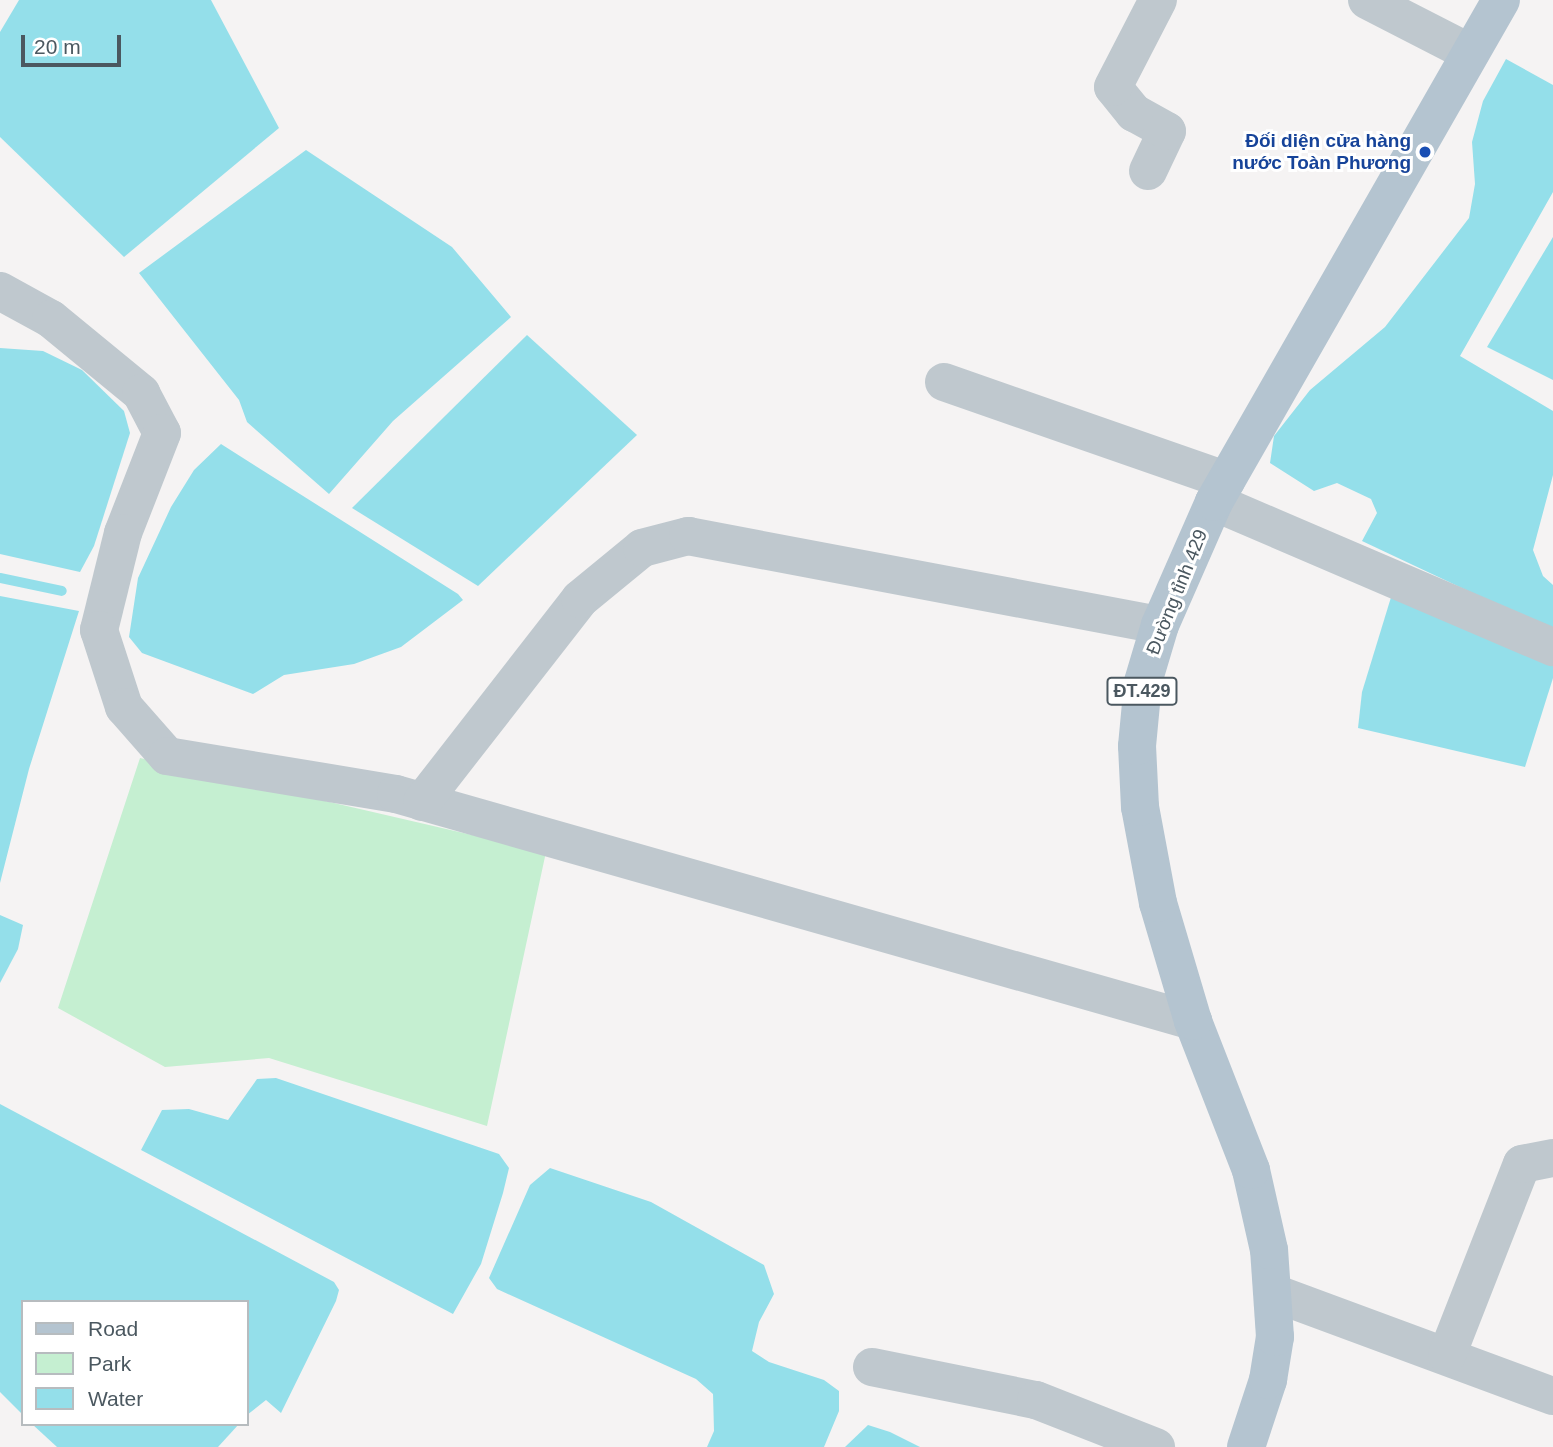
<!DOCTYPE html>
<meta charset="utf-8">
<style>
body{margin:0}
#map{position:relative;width:1553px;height:1447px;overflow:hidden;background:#f5f3f3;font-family:Arial,sans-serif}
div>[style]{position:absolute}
.green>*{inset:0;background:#c5efd1}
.water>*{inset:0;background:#94dfea}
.stream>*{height:10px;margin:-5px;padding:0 5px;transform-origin:5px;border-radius:5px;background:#94dfea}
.minor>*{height:38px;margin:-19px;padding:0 19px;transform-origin:19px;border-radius:19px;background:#bfc8ce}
.major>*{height:38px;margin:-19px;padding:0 19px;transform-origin:19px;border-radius:19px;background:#b4c4d0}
.dots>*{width:19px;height:19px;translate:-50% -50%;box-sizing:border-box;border:4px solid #fff;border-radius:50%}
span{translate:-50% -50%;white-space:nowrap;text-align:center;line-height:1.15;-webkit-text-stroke:6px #fff;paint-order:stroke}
.shield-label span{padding:2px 5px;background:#fff;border:2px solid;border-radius:5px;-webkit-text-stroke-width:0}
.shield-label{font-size:18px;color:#4b5860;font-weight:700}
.transit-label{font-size:19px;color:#164399;font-weight:700}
.right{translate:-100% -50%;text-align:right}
.street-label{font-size:19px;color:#4b5860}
.legend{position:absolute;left:21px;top:1300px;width:228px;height:126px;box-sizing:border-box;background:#fff;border:2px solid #b7bcbf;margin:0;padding:9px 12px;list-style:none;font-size:21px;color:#4b5860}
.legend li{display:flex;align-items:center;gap:14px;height:35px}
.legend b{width:35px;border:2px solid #b7bcbf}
.scale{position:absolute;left:21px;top:35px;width:100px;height:32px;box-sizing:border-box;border:4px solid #4b5860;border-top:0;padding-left:9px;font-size:21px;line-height:24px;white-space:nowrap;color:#4b5860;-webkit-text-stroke:5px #fff;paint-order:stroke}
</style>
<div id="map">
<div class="green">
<i style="clip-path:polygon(140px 758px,546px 852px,487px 1126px,269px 1058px,165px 1067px,58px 1008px)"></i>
</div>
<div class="water">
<i style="clip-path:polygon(19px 0,211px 0,279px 128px,124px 257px,0 137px,0 32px)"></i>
<i style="clip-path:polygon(1506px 59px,1553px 85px,1553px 192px,1460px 356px,1553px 411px,1553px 475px,1533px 550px,1543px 576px,1553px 585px,1553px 631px,1362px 541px,1377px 513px,1371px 499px,1337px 483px,1314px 491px,1270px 463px,1274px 436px,1310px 390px,1385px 327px,1469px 218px,1475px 184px,1472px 142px,1483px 101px)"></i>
<i style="clip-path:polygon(306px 150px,452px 247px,511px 317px,393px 421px,329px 494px,247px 422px,239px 400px,139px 273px)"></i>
<i style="clip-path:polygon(1553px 237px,1553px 380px,1487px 347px)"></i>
<i style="clip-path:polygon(527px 335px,637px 435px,478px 586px,352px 508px)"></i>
<i style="clip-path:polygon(0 348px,43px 351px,82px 370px,124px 411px,130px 433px,94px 546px,80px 572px,0 554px)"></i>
<i style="clip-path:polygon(221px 444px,458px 594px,463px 600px,401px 647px,354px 664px,284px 675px,253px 694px,142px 653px,129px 637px,138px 578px,171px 507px,194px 470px)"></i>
<i style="clip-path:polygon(1392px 594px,1553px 663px,1553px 678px,1525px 767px,1358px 728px,1362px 692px)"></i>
<i style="clip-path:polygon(0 596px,79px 611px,29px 769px,0 883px)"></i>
<i style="clip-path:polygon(0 915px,23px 925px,18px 949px,0 983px)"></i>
<i style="clip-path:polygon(276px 1078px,499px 1154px,509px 1168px,503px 1193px,481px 1264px,453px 1314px,141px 1150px,162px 1110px,189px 1109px,228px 1120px,257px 1079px)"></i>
<i style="clip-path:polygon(0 1104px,334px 1282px,339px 1290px,336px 1301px,281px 1413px,266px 1400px,247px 1415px,247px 1302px,23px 1302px,23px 1415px,0 1392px)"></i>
<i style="clip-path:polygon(550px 1168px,651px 1202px,764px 1265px,774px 1294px,759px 1322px,752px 1351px,769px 1362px,824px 1380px,839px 1391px,839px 1411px,824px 1447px,707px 1447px,714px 1431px,713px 1394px,696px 1379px,497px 1289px,489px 1278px,530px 1185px)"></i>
<i style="clip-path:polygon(32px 1424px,239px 1424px,218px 1447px,57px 1447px)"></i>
<i style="clip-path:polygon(868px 1425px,890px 1432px,920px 1447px,845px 1447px)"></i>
</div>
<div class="stream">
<i style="left:0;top:578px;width:63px;rotate:11.8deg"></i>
</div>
<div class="minor">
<i style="left:1367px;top:0;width:116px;rotate:27.2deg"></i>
<i style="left:1148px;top:171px;width:44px;rotate:-64.6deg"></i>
<i style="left:1167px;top:131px;width:38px;rotate:-151deg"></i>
<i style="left:1134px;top:113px;width:33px;rotate:-129deg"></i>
<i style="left:1113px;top:87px;width:98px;rotate:-62.7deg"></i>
<i style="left:0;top:291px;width:58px;rotate:28.8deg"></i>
<i style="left:51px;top:319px;width:117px;rotate:39.4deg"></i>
<i style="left:141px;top:393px;width:45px;rotate:62.3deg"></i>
<i style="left:162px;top:433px;width:107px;rotate:111.3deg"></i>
<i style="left:123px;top:533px;width:100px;rotate:103.9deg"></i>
<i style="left:99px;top:630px;width:81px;rotate:72deg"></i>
<i style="left:124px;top:707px;width:65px;rotate:48.7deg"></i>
<i style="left:167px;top:756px;width:232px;rotate:9.4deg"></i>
<i style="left:396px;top:794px;width:829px;rotate:15.9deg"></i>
<i style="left:944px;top:382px;width:299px;rotate:19.2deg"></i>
<i style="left:1214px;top:502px;width:369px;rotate:23.2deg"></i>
<i style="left:422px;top:802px;width:257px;rotate:-52.1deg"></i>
<i style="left:580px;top:599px;width:80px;rotate:-39.4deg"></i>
<i style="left:642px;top:548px;width:48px;rotate:-14.6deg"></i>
<i style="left:688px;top:536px;width:480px;rotate:10.7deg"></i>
<i style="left:1274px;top:1293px;width:297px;rotate:20.3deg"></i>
<i style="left:1447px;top:1355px;width:205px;rotate:-68.6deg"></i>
<i style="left:1522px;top:1164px;width:32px;rotate:-11deg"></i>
<i style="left:872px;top:1367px;width:167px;rotate:11.4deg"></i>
<i style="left:1036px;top:1400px;width:129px;rotate:21.4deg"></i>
</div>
<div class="major">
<i style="left:1246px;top:1447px;width:71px;rotate:-71.8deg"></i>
<i style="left:1268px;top:1380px;width:44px;rotate:-80.8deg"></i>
<i style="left:1275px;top:1337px;width:87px;rotate:-93.9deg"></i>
<i style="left:1269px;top:1250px;width:82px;rotate:-102.7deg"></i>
<i style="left:1251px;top:1170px;width:160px;rotate:-111.3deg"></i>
<i style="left:1193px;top:1021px;width:123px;rotate:-106.5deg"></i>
<i style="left:1158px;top:903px;width:98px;rotate:-100.6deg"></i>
<i style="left:1140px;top:807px;width:61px;rotate:-92.8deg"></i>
<i style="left:1137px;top:746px;width:64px;rotate:-84.6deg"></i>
<i style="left:1143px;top:682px;width:59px;rotate:-73.4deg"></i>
<i style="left:1160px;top:625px;width:134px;rotate:-66.3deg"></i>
<i style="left:1214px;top:502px;width:578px;rotate:-60.24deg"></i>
</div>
<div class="dots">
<i style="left:1425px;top:152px;background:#1a4fb4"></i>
</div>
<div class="shield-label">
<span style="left:1142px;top:691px">ĐT.429</span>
</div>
<div class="transit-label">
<span class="right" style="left:1411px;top:152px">Đối diện cửa hàng<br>nước Toàn Phương</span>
</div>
<div class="street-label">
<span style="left:1177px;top:592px;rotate:-68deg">Đường tỉnh 429</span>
</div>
<ul class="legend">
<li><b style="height:9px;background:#b4c4d0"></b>Road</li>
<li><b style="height:19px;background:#c5efd1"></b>Park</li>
<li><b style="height:19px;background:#94dfea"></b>Water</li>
</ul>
<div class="scale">20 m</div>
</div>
